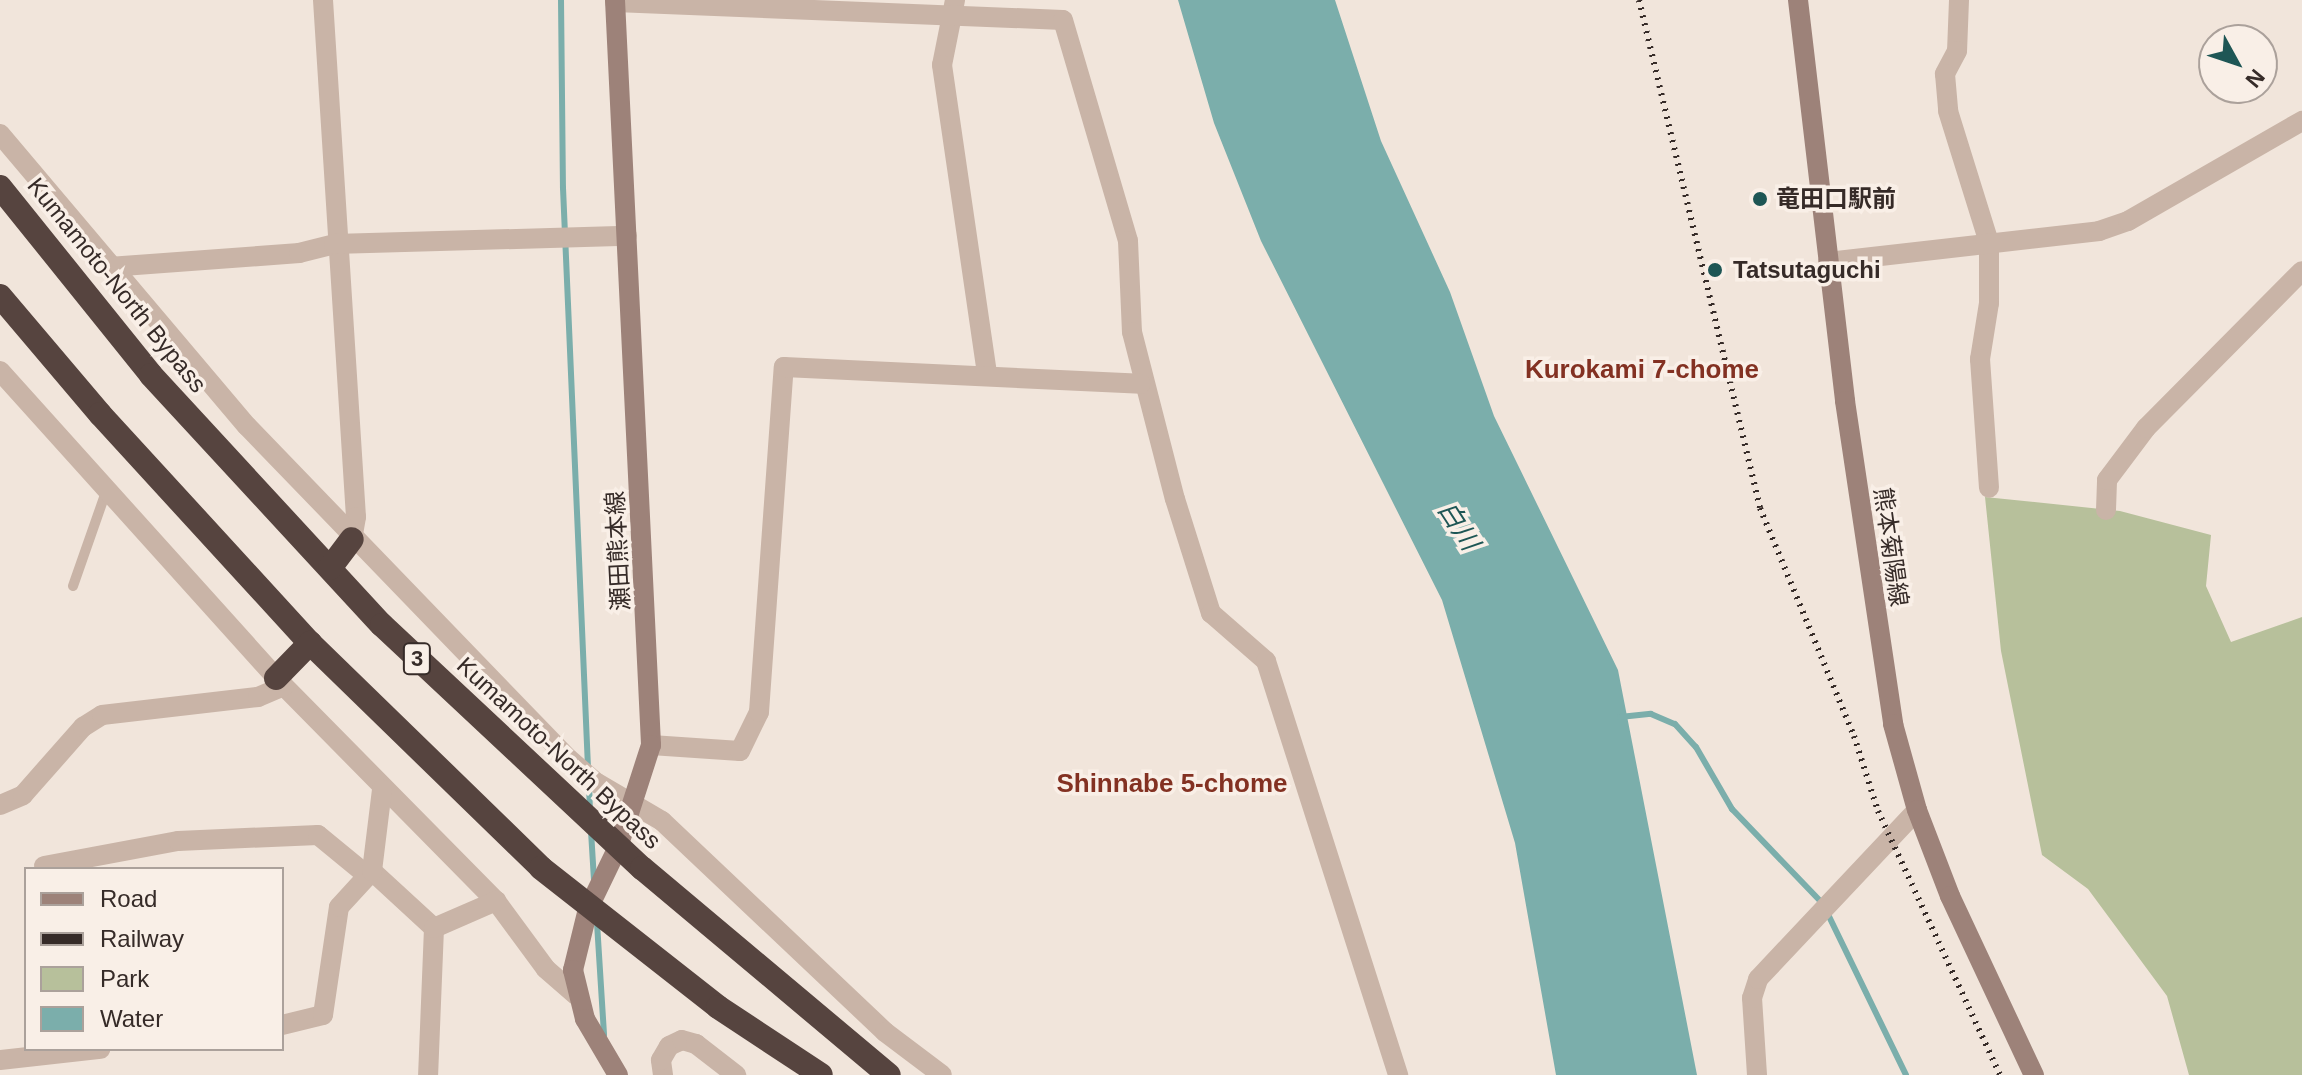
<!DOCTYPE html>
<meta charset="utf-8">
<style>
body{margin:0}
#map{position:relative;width:2302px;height:1075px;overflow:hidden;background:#f1e5db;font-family:Arial,"Noto Sans JP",sans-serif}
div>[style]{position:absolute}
.green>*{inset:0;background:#b7c09b}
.water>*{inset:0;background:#7baeab}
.stream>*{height:6px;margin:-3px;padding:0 3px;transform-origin:3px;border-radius:3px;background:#7baeab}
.lane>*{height:10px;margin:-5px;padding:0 5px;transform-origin:5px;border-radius:5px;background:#c9b4a7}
.street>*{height:20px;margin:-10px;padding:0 10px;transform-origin:10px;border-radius:10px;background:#c9b4a7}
.secondary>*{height:20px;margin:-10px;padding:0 10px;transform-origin:10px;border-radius:10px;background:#9d8279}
.highway>*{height:24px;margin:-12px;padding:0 12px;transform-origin:12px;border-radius:12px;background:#56443f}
.rail>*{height:6px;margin-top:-3px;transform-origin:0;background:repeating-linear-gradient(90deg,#362b28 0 2px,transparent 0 8px)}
.dots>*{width:22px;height:22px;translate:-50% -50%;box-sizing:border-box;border:4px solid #f9efe7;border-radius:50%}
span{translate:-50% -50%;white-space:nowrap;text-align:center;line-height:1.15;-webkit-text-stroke:7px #f9efe7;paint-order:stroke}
.shield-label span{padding:2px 6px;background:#f9efe7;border:2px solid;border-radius:6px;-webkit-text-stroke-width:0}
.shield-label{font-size:22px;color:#362b28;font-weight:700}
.poi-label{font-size:24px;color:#362b28;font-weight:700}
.left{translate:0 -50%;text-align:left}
.street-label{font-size:24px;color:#362b28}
.neighbourhood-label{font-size:26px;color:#833122;font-weight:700}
.water-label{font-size:26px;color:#1e5655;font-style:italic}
.legend{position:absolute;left:24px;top:867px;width:260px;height:184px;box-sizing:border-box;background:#f9efe7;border:2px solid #aba19b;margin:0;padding:10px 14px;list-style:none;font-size:24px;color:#362b28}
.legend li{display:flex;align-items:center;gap:16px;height:40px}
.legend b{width:40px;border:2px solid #aba19b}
.north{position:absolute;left:2198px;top:24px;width:80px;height:80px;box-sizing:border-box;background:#f9efe7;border:2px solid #aba19b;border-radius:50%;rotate:130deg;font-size:22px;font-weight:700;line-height:32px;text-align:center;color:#362b28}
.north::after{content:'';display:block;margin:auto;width:28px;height:36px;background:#1e5655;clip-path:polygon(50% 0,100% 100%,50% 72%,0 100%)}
</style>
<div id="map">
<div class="green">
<i style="clip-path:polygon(1985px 497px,2120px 511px,2211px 535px,2206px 586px,2231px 642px,2302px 617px,2302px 1075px,2189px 1075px,2167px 996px,2088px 889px,2042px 855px,2001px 651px)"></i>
</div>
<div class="water">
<i style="clip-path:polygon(1178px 0,1335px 0,1381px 141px,1450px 292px,1494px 416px,1618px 670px,1697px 1075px,1556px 1075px,1515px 843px,1442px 600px,1261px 241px,1214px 123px)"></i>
</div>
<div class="stream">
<i style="left:561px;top:0;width:188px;rotate:89.4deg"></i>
<i style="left:563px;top:188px;width:581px;rotate:87.53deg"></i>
<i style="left:1620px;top:717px;width:31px;rotate:-6deg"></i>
<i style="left:1651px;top:714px;width:26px;rotate:23deg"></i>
<i style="left:1675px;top:724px;width:31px;rotate:48deg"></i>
<i style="left:1696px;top:747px;width:72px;rotate:59.9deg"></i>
<i style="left:1732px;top:809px;width:132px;rotate:46.2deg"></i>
<i style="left:1823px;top:904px;width:190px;rotate:64.1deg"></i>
<i style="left:589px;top:783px;width:25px;rotate:88deg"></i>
<i style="left:591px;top:831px;width:49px;rotate:86.5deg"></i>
<i style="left:597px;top:923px;width:112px;rotate:86.4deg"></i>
</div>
<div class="lane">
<i style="left:73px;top:586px;width:100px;rotate:-70.7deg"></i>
</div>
<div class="street">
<i style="left:323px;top:0;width:518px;rotate:86.35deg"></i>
<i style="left:356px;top:517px;width:22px;rotate:100deg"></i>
<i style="left:955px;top:0;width:66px;rotate:101.3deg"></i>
<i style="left:942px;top:65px;width:313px;rotate:81.7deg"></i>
<i style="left:1959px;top:0;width:51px;rotate:92.2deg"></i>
<i style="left:1957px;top:51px;width:26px;rotate:118deg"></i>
<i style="left:1945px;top:74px;width:37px;rotate:85deg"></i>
<i style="left:1948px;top:111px;width:138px;rotate:72.7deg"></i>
<i style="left:1989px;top:243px;width:60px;rotate:90deg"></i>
<i style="left:1989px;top:303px;width:57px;rotate:99.1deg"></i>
<i style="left:1980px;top:359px;width:129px;rotate:86deg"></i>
<i style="left:615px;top:2px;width:448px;rotate:2.3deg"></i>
<i style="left:1063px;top:20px;width:230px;rotate:73.6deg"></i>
<i style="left:1128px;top:241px;width:91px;rotate:87.5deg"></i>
<i style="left:1132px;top:332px;width:172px;rotate:75.6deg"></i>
<i style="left:1175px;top:499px;width:120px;rotate:72.5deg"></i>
<i style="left:1211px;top:613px;width:73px;rotate:41.1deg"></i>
<i style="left:1266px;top:661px;width:435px;rotate:72.3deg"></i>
<i style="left:0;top:134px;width:382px;rotate:49.8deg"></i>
<i style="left:247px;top:426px;width:463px;rotate:46deg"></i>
<i style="left:569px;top:759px;width:37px;rotate:41deg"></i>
<i style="left:597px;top:783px;width:75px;rotate:30.3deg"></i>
<i style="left:662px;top:821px;width:307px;rotate:43.4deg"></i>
<i style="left:885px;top:1032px;width:71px;rotate:37deg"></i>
<i style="left:1828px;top:262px;width:273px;rotate:-6.5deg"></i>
<i style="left:2099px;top:231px;width:31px;rotate:-19deg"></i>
<i style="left:2128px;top:221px;width:201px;rotate:-29.9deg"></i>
<i style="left:109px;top:267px;width:191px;rotate:-4.2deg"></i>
<i style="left:299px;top:253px;width:36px;rotate:-14deg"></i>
<i style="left:334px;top:244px;width:293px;rotate:-1.6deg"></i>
<i style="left:0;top:371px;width:413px;rotate:48deg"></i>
<i style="left:276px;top:678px;width:313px;rotate:45.4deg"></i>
<i style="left:496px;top:901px;width:84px;rotate:53.7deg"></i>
<i style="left:546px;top:969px;width:40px;rotate:41deg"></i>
<i style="left:2106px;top:510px;width:30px;rotate:-88deg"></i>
<i style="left:2107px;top:480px;width:65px;rotate:-53.1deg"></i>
<i style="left:2146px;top:428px;width:221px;rotate:-45.2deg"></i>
<i style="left:651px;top:745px;width:89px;rotate:3.9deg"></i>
<i style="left:740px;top:751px;width:43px;rotate:-64deg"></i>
<i style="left:759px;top:712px;width:346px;rotate:-85.9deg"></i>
<i style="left:784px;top:367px;width:357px;rotate:2.7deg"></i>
<i style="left:0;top:805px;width:25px;rotate:-23deg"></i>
<i style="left:23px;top:795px;width:91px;rotate:-48.6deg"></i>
<i style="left:83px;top:727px;width:22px;rotate:-32deg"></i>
<i style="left:102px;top:715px;width:157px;rotate:-6.6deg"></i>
<i style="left:258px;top:697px;width:28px;rotate:-23deg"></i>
<i style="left:44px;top:866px;width:136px;rotate:-10.6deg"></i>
<i style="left:178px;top:841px;width:140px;rotate:-2.5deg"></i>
<i style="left:318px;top:835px;width:65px;rotate:39.4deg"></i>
<i style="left:372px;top:871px;width:84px;rotate:42.6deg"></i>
<i style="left:434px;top:928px;width:147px;rotate:92.3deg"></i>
<i style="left:434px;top:928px;width:68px;rotate:-23.5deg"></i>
<i style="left:282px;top:1025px;width:42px;rotate:-13.7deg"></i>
<i style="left:323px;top:1015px;width:109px;rotate:-81.6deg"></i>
<i style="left:339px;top:907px;width:49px;rotate:-47.5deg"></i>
<i style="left:372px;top:871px;width:82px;rotate:-83deg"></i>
<i style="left:0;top:1060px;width:101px;rotate:-6.3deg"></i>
<i style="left:663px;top:1075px;width:15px;rotate:-98deg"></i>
<i style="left:661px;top:1060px;width:16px;rotate:-60deg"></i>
<i style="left:669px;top:1046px;width:14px;rotate:-25deg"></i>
<i style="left:682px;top:1040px;width:15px;rotate:16deg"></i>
<i style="left:696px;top:1044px;width:51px;rotate:37.8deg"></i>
<i style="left:1757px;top:1075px;width:77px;rotate:-93.7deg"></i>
<i style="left:1752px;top:998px;width:20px;rotate:-72deg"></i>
<i style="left:1758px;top:979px;width:232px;rotate:-46.7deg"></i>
</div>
<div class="secondary">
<i style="left:615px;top:0;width:746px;rotate:87.23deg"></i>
<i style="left:651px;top:745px;width:107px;rotate:107.9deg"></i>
<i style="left:618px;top:847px;width:69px;rotate:115.8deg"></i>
<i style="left:588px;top:909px;width:63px;rotate:103.8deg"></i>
<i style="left:573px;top:970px;width:50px;rotate:76.2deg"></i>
<i style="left:585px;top:1019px;width:65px;rotate:59.5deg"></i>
<i style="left:1798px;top:0;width:404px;rotate:83.3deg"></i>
<i style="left:1845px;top:401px;width:327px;rotate:81.5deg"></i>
<i style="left:1893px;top:724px;width:89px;rotate:74.4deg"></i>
<i style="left:1917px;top:810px;width:92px;rotate:69deg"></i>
<i style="left:1950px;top:896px;width:198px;rotate:64.9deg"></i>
</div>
<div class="highway">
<i style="left:0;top:187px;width:241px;rotate:51.2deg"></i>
<i style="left:151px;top:375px;width:340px;rotate:47.3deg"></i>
<i style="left:382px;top:625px;width:356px;rotate:43.1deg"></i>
<i style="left:642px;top:868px;width:322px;rotate:40deg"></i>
<i style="left:0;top:296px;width:155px;rotate:49.7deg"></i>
<i style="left:100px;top:414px;width:311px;rotate:47.5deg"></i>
<i style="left:310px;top:643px;width:322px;rotate:44.2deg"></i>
<i style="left:541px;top:868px;width:225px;rotate:38.1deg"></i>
<i style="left:718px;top:1007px;width:123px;rotate:33.4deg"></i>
<i style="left:330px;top:568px;width:36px;rotate:-53deg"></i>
<i style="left:276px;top:678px;width:49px;rotate:-45.8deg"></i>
</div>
<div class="rail">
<i style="left:1639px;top:0;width:522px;rotate:76.6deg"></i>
<i style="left:1760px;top:508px;width:247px;rotate:67.6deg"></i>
<i style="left:1854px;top:736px;width:79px;rotate:72.3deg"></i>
<i style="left:1878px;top:811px;width:291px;rotate:65.2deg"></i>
</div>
<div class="dots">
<i style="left:1760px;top:199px;background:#1e5655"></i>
<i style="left:1715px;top:270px;background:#1e5655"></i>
</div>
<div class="shield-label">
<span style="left:417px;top:659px">3</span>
</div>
<div class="poi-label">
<span class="left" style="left:1776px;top:199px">竜田口駅前</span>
<span class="left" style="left:1733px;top:270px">Tatsutaguchi</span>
</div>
<div class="street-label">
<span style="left:117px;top:285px;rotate:51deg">Kumamoto-North Bypass</span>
<span style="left:1891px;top:547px;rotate:82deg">熊本菊陽線</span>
<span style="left:618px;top:551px;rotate:-93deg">瀬田熊本線</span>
<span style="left:559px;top:753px;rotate:43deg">Kumamoto-North Bypass</span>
</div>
<div class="neighbourhood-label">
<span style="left:1642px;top:370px">Kurokami 7-chome</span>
<span style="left:1172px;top:784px">Shinnabe 5-chome</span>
</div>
<div class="water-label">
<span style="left:1458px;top:526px;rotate:57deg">白川</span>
</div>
<ul class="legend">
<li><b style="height:10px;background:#9d8279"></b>Road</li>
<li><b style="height:10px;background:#362b28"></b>Railway</li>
<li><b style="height:22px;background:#b7c09b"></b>Park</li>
<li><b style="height:22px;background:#7baeab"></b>Water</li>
</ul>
<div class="north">N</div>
</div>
